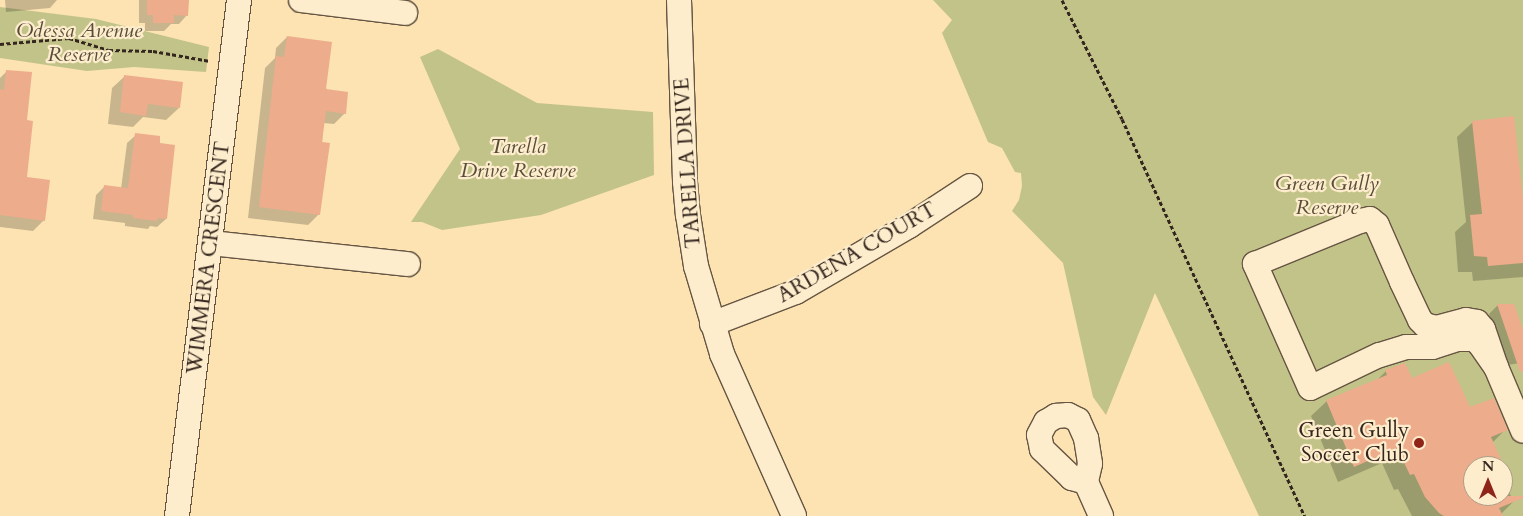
<!DOCTYPE html>
<style>
body{margin:0}
#map{position:relative;width:1523px;height:516px;overflow:hidden;background:#fce3b1;font-family:Cardo,serif}
div>[style]{position:absolute}
.green>*{inset:0;background:#c2c389}
.shadow>*{inset:0;background:#0003}
.building>*{inset:0;background:#edac8c}
.path>*{height:3px;margin-top:-1.5px;transform-origin:0;background:repeating-linear-gradient(90deg,#34261e 0 4px,transparent 0 6.5px)}
.roads{filter:drop-shadow(1px 0 #665543) drop-shadow(-1px 0 #665543) drop-shadow(0 1px #665543) drop-shadow(0 -1px #665543)}
.minor>*{height:24px;margin:-12px;padding:0 12px;transform-origin:12px;border-radius:12px;background:#fdedcc}
.dots>*{width:14px;height:14px;translate:-50% -50%;box-sizing:border-box;border:2px solid #fdedcc;border-radius:50%}
span{translate:-50% -50%;white-space:nowrap;text-align:center;line-height:1.15;-webkit-text-stroke:4.5px #fdedcc;paint-order:stroke}
.park-label{font-size:21px;color:#584d39;font-style:italic}
.street-label{font-size:21px;color:#34261e}
.poi-label{font-size:21px;color:#34261e}
.right{translate:-100% -50%;text-align:right}
.north{position:absolute;left:1463px;top:456px;width:50px;height:50px;box-sizing:border-box;background:#fdedcc;border:1px solid #ad9d86;border-radius:50%;rotate:0deg;font-size:14px;font-weight:700;line-height:20px;text-align:center;color:#34261e}
.north::after{content:'';display:block;margin:auto;width:18px;height:22px;background:#8f2418;clip-path:polygon(50% 0,100% 100%,50% 72%,0 100%)}
</style>
<div id="map">
<div class="green">
<i style="clip-path:polygon(evenodd,933px 0,1523px 0,1523px 516px,1259px 516px,1155px 293px,1106px 415px,1093px 397px,1063px 263px,1012px 211px,1019px 200px,1022px 186px,1021px 173px,1015px 172px,1002px 148px,988px 142px,942px 33px,952px 20px,933px 0,1473px 466px,1503px 466px,1503px 496px,1473px 496px,1473px 466px)"></i>
<i style="clip-path:polygon(0 7px,96px 19px,209px 47px,206px 72px,134px 67px,87px 71px,0 58px)"></i>
<i style="clip-path:polygon(438px 49px,537px 103px,653px 112px,654px 175px,541px 215px,442px 230px,422px 222px,411px 222px,460px 149px,420px 57px)"></i>
</div>
<div class="shadow">
<i style="clip-path:polygon(5px 0,57px 0,50px 8px,6px 12px)"></i>
<i style="clip-path:polygon(139px 0,187px 0,187px 15px,179px 24px,171px 24px,164px 31px,145px 31px,145px 23px,139px 23px)"></i>
<i style="clip-path:polygon(287px 37px,345px 113px,334px 124px,323px 123px,319px 214px,308px 225px,248px 218px,265px 68px,275px 58px,276px 48px)"></i>
<i style="clip-path:polygon(7px 71px,26px 121px,26px 178px,44px 220px,33px 231px,0 227px,0 78px)"></i>
<i style="clip-path:polygon(125px 76px,179px 108px,166px 120px,143px 117px,133px 127px,108px 124px,112px 88px)"></i>
<i style="clip-path:polygon(1473px 122px,1523px 201px,1523px 277px,1473px 281px,1472px 272px,1458px 272px,1455px 232px,1466px 222px,1457px 137px)"></i>
<i style="clip-path:polygon(136px 135px,166px 219px,157px 227px,150px 226px,148px 229px,125px 226px,125px 223px,93px 219px,96px 195px,105px 186px,121px 189px,127px 143px)"></i>
<i style="clip-path:polygon(1498px 305px,1523px 334px,1521px 363px,1507px 365px,1489px 314px)"></i>
<i style="clip-path:polygon(1386px 371px,1412px 380px,1506px 429px,1492px 443px,1502px 466px,1473px 466px,1473px 496px,1503px 496px,1503px 482px,1514px 501px,1499px 516px,1412px 516px,1398px 489px,1394px 490px,1382px 463px,1338px 482px,1311px 416px,1327px 401px,1376px 381px)"></i>
<i style="clip-path:polygon(1503px 468px,1506px 476px,1503px 479px)"></i>
</div>
<div class="building">
<i style="clip-path:polygon(147px 0,189px 0,188px 16px,174px 15px,174px 23px,153px 23px,153px 15px,147px 15px)"></i>
<i style="clip-path:polygon(287px 36px,332px 42px,326px 89px,348px 92px,346px 114px,326px 111px,322px 142px,330px 143px,320px 215px,259px 207px,276px 56px,284px 57px)"></i>
<i style="clip-path:polygon(6px 70px,32px 72px,27px 120px,33px 121px,27px 177px,50px 180px,45px 221px,0 215px,0 89px,4px 90px)"></i>
<i style="clip-path:polygon(124px 75px,183px 82px,180px 108px,148px 104px,146px 116px,120px 112px)"></i>
<i style="clip-path:polygon(1514px 116px,1523px 200px,1523px 263px,1488px 266px,1487px 257px,1474px 256px,1470px 215px,1482px 214px,1472px 121px)"></i>
<i style="clip-path:polygon(135px 133px,160px 136px,160px 143px,175px 145px,167px 219px,158px 218px,157px 221px,133px 218px,133px 215px,101px 211px,104px 185px,128px 188px)"></i>
<i style="clip-path:polygon(1497px 304px,1514px 304px,1523px 330px,1523px 371px,1520px 372px)"></i>
<i style="clip-path:polygon(1449px 362px,1470px 407px,1494px 398px,1508px 430px,1491px 437px,1504px 466px,1473px 466px,1473px 496px,1523px 496px,1523px 498px,1499px 508px,1503px 516px,1444px 516px,1439px 513px,1425px 497px,1414px 474px,1410px 475px,1397px 448px,1354px 467px,1326px 400px,1387px 375px,1385px 370px,1405px 363px,1412px 378px)"></i>
</div>
<div class="path">
<i style="left:1062px;top:0;width:133px;rotate:63.2deg"></i>
<i style="left:1122px;top:119px;width:437px;rotate:65.3deg"></i>
<i style="left:0;top:44px;width:69px;rotate:-5deg"></i>
<i style="left:69px;top:38px;width:42px;rotate:16.7deg"></i>
<i style="left:109px;top:50px;width:44px;rotate:1.3deg"></i>
<i style="left:153px;top:51px;width:58px;rotate:10deg"></i>
</div>
<div class="roads">
<div class="minor">
<i style="left:301px;top:0;width:105px;rotate:7.1deg"></i>
<i style="left:679px;top:0;width:182px;rotate:88.1deg"></i>
<i style="left:685px;top:182px;width:33px;rotate:85deg"></i>
<i style="left:688px;top:215px;width:52px;rotate:81.1deg"></i>
<i style="left:696px;top:266px;width:92px;rotate:73.5deg"></i>
<i style="left:722px;top:354px;width:177px;rotate:66deg"></i>
<i style="left:211px;top:243px;width:198px;rotate:6.1deg"></i>
<i style="left:712px;top:324px;width:90px;rotate:-20.9deg"></i>
<i style="left:796px;top:292px;width:131px;rotate:-30.3deg"></i>
<i style="left:909px;top:226px;width:73px;rotate:-33.3deg"></i>
<i style="left:1496px;top:367px;width:28px;rotate:-125deg"></i>
<i style="left:1480px;top:344px;width:8px;rotate:-140deg"></i>
<i style="left:1474px;top:339px;width:17px;rotate:180deg"></i>
<i style="left:1457px;top:339px;width:26px;rotate:162deg"></i>
<i style="left:1432px;top:347px;width:26px;rotate:180deg"></i>
<i style="left:1406px;top:347px;width:28px;rotate:163deg"></i>
<i style="left:1379px;top:355px;width:76px;rotate:154.4deg"></i>
<i style="left:1310px;top:388px;width:136px;rotate:-113.9deg"></i>
<i style="left:1255px;top:264px;width:113px;rotate:-22.3deg"></i>
<i style="left:1360px;top:221px;width:10px;rotate:-11deg"></i>
<i style="left:1370px;top:219px;width:9px;rotate:41deg"></i>
<i style="left:1377px;top:225px;width:62px;rotate:66.3deg"></i>
<i style="left:1402px;top:282px;width:42px;rotate:64.7deg"></i>
<i style="left:1420px;top:320px;width:7px;rotate:45deg"></i>
<i style="left:1425px;top:325px;width:11px;rotate:15deg"></i>
<i style="left:1436px;top:328px;width:31px;rotate:-15deg"></i>
<i style="left:1466px;top:320px;width:11px;rotate:10deg"></i>
<i style="left:1477px;top:322px;width:9px;rotate:49deg"></i>
<i style="left:1483px;top:329px;width:40px;rotate:71.1deg"></i>
<i style="left:1496px;top:367px;width:69px;rotate:67.1deg"></i>
<i style="left:1086px;top:482px;width:15px;rotate:-164deg"></i>
<i style="left:1072px;top:478px;width:42px;rotate:-136deg"></i>
<i style="left:1042px;top:449px;width:14px;rotate:-102deg"></i>
<i style="left:1039px;top:435px;width:15px;rotate:-62deg"></i>
<i style="left:1046px;top:422px;width:12px;rotate:-31deg"></i>
<i style="left:1056px;top:416px;width:12px;rotate:-5deg"></i>
<i style="left:1068px;top:415px;width:11px;rotate:27deg"></i>
<i style="left:1078px;top:420px;width:20px;rotate:66deg"></i>
<i style="left:1086px;top:438px;width:26px;rotate:81deg"></i>
<i style="left:1090px;top:464px;width:18px;rotate:103deg"></i>
<i style="left:1086px;top:482px;width:37px;rotate:66deg"></i>
<i style="left:177px;top:516px;width:520px;rotate:-83.15deg"></i>
</div>
</div>
<div class="dots">
<i style="left:1419px;top:443px;background:#8f2418"></i>
</div>
<div class="park-label">
<span style="left:79px;top:43px">Odessa Avenue<br>Reserve</span>
<span style="left:518px;top:159px">Tarella<br>Drive Reserve</span>
<span style="left:1327px;top:196px">Green Gully<br>Reserve</span>
</div>
<div class="street-label">
<span style="left:688px;top:163px;rotate:-94deg">TARELLA DRIVE</span>
<span style="left:857px;top:253px;rotate:-30deg">ARDENA COURT</span>
<span style="left:209px;top:258px;rotate:-83deg">WIMMERA CRESCENT</span>
</div>
<div class="poi-label">
<span class="right" style="left:1409px;top:443px">Green Gully<br>Soccer Club</span>
</div>
<div class="north">N</div>
</div>
